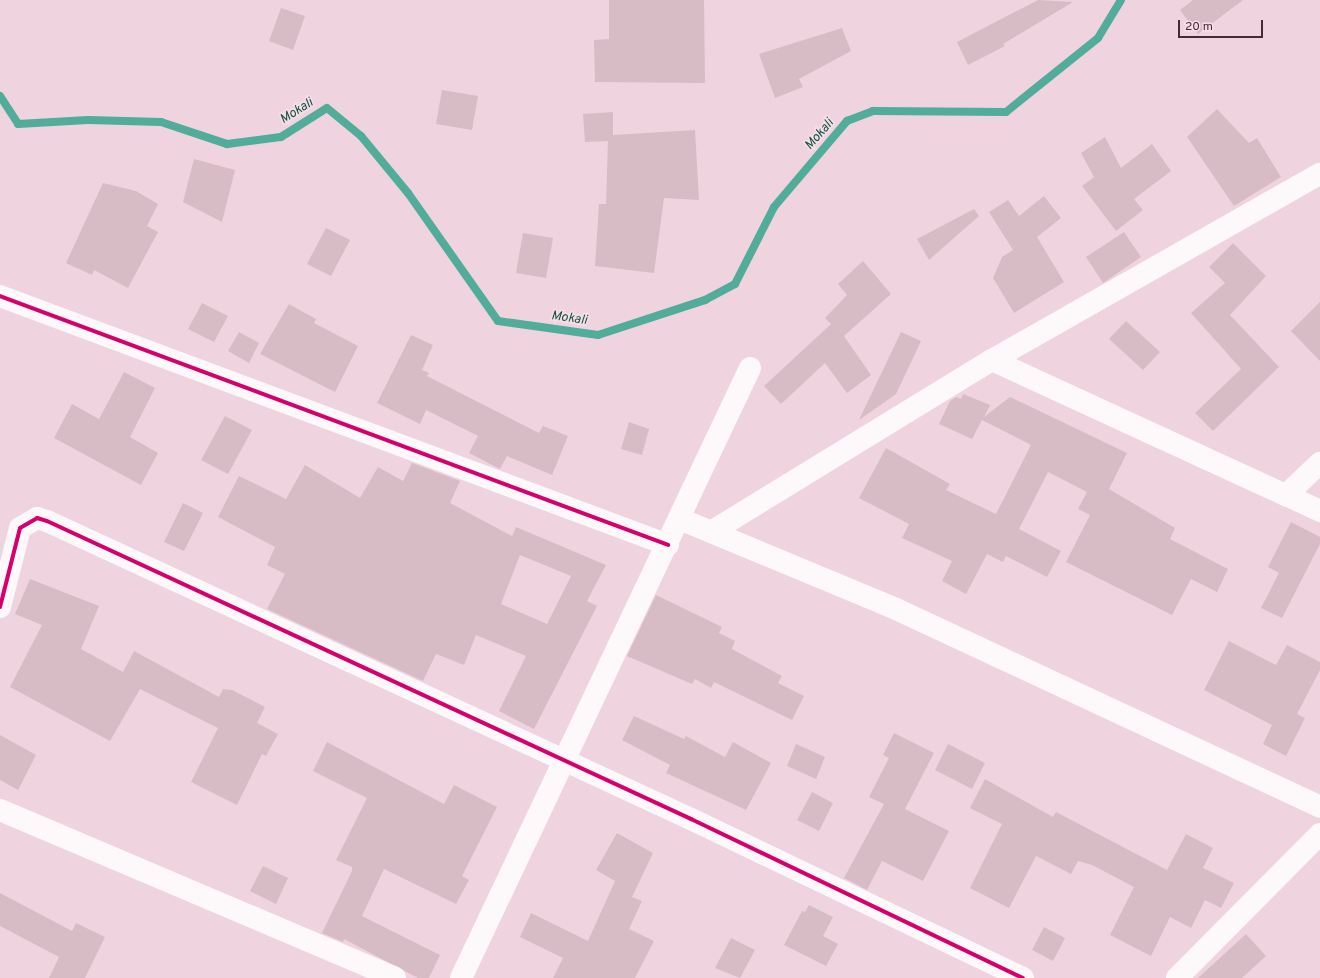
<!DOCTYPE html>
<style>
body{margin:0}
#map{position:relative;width:1320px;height:978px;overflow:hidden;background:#efd3df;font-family:Overpass,sans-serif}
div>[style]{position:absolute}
.stream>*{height:8px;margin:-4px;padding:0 4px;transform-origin:4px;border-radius:4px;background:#51ac9a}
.building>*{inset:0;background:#d8bcc5}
.minor>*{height:22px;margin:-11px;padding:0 11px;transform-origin:11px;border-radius:11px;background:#fdf8fa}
.cycleway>*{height:4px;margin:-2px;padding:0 2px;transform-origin:2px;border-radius:2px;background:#d6006c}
span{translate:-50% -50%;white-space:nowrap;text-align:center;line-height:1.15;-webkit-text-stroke:3.5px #f8dde8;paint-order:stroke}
.water-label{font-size:13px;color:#0e5341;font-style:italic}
.scale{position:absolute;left:1178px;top:20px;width:85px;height:18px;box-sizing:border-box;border:2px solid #432a36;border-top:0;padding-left:5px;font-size:12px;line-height:14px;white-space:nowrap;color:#432a36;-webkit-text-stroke:3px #f8dde8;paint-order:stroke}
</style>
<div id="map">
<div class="stream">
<i style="left:0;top:96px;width:33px;rotate:57deg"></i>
<i style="left:18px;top:124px;width:70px;rotate:-3.3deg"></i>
<i style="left:88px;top:120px;width:73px;rotate:1.6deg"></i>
<i style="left:161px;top:122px;width:70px;rotate:18.4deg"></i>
<i style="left:227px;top:144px;width:54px;rotate:-7.4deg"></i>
<i style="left:281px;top:137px;width:54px;rotate:-32.2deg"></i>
<i style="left:327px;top:108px;width:44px;rotate:39.5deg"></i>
<i style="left:361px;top:136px;width:74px;rotate:50.5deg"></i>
<i style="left:408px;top:193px;width:156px;rotate:54.9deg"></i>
<i style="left:498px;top:321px;width:101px;rotate:8deg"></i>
<i style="left:598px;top:335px;width:113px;rotate:-18.1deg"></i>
<i style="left:705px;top:300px;width:34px;rotate:-28deg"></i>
<i style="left:735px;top:284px;width:86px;rotate:-63.1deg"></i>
<i style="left:774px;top:207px;width:113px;rotate:-49.7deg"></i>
<i style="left:847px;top:121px;width:28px;rotate:-21deg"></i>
<i style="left:873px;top:111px;width:133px;rotate:0.4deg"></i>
<i style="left:1006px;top:112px;width:118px;rotate:-38.8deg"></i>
<i style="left:1098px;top:38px;width:44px;rotate:-58.8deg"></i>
</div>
<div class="building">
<i style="clip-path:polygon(609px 0,704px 0,705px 83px,595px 82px,594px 40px,609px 39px)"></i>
<i style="clip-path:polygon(1038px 0,1073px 2px,1003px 44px,1005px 46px,968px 65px,957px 42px)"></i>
<i style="clip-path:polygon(1193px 0,1243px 0,1198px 34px,1180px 10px)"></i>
<i style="clip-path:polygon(281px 8px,305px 16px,293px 50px,269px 41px)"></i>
<i style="clip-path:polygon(842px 28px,851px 51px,799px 79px,803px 87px,775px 98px,759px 54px)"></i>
<i style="clip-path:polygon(442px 90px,478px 96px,472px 130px,436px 124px)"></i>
<i style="clip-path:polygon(1217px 109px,1249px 143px,1257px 138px,1281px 177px,1234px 206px,1187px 137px)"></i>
<i style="clip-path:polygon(613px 112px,613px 135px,695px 130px,699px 200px,664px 198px,654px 273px,595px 266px,599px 204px,606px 204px,608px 141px,585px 142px,583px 114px)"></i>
<i style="clip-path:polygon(1105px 137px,1121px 168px,1152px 144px,1171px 171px,1134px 199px,1143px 210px,1116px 231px,1082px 186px,1094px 177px,1081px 153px)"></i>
<i style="clip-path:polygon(194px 159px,235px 170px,222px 222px,183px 202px)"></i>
<i style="clip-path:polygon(103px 183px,136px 191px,158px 204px,147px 226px,158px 232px,128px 288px,94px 270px,92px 275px,66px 263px)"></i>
<i style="clip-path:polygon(1044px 196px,1061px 218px,1037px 237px,1064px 282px,1014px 313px,993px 278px,1002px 257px,1013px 250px,989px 212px,1008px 200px,1019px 216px)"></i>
<i style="clip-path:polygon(974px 209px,979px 216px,929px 260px,917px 239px)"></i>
<i style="clip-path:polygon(326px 228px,350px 240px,331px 276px,307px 264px)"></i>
<i style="clip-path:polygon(1124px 232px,1141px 257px,1103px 283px,1086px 257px)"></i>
<i style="clip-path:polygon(523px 233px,553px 238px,546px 278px,516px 273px)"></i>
<i style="clip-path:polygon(1233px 243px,1266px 276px,1230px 315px,1279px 367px,1213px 431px,1195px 413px,1241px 369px,1191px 313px,1225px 283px,1209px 267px)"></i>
<i style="clip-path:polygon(863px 261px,891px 294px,844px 336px,871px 375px,847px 393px,825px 363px,781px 404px,764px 386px,831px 324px,825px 318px,847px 295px,838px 284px)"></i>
<i style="clip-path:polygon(1320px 302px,1320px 361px,1291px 331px)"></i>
<i style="clip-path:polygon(202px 303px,228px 316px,214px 342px,188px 329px)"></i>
<i style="clip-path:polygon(289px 304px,316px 319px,314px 323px,358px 346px,335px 392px,260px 354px)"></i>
<i style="clip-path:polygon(1126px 321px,1160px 352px,1143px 370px,1109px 339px)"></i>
<i style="clip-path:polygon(239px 332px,259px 343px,249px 363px,228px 351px)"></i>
<i style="clip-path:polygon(901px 332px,921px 341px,896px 394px,859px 420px)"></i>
<i style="clip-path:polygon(411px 335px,433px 345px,422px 370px,429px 373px,427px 376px,539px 433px,543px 426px,568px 436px,552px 475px,507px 456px,500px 469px,469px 453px,478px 436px,426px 410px,420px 424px,377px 403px)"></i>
<i style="clip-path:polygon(124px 372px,155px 388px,130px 437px,158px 453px,141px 485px,54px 438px,72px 404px,99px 419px)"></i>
<i style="clip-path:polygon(963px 394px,990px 405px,984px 417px,1010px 397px,1127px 453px,1109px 489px,1175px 528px,1170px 539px,1228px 569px,1217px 592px,1191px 579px,1172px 615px,1066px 562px,1090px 515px,1078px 509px,1087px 492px,1048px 472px,1019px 529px,1061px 551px,1047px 577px,1006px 556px,1003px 562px,987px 554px,966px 594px,942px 581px,952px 561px,902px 538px,909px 524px,859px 498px,886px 448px,950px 484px,946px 490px,996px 514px,1031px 445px,982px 420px,972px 439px,939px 424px,950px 401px,956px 397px,961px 399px)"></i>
<i style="clip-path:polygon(225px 416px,252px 430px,228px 474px,201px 460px)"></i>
<i style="clip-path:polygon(629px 422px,649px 429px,642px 455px,621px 449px)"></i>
<i style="clip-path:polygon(evenodd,412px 463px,460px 481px,450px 503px,512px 536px,516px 527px,606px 565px,587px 601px,597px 606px,534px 729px,499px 711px,526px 656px,476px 635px,464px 665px,436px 654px,423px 681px,267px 609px,285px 574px,267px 565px,275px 547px,218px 517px,239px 476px,286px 499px,305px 465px,360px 498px,378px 467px,403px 481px,412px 463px,520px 555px,571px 576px,547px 624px,501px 604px,520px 555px)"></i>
<i style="clip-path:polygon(183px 503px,203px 513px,184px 551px,164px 542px)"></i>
<i style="clip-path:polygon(1291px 522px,1320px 537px,1320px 544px,1282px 618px,1261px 608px,1279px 573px,1268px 567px)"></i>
<i style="clip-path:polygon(30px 579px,99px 606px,81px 649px,123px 672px,134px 651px,219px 697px,223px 689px,232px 690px,265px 707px,257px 723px,278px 734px,266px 756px,262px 754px,237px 805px,191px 782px,218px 728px,140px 689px,110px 741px,10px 687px,42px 625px,15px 614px)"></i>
<i style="clip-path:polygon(656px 595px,722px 627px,719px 633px,735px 641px,732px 649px,782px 676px,778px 683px,804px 696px,792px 720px,714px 682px,711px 688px,695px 679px,692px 684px,627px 656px)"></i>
<i style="clip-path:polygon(1229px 641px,1276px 665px,1287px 645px,1320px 662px,1320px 670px,1297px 714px,1305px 718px,1286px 756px,1263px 744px,1272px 725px,1204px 690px)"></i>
<i style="clip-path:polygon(634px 716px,684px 739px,686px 736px,725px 757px,733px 742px,771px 763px,746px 810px,666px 773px,670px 765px,622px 740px)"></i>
<i style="clip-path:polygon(894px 733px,934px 753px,905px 809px,949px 831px,923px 881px,882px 861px,867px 890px,844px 878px,884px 804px,869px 797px,889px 758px,883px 755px)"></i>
<i style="clip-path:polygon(0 735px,36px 755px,18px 790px,0 780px)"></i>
<i style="clip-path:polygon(327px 742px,444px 804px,454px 785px,497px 807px,462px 876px,469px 880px,456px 904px,384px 869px,362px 916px,440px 955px,429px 978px,418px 978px,344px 939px,343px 942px,322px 933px,352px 871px,352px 867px,336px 860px,367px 798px,313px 771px)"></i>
<i style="clip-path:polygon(796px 744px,825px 757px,816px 779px,787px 766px)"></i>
<i style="clip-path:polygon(948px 744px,985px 763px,972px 789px,935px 770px)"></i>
<i style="clip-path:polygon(985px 779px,1053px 817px,1056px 812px,1167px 870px,1186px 834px,1213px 848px,1203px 868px,1234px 883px,1221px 908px,1205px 900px,1191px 928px,1170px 917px,1151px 956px,1110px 935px,1134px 887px,1092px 865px,1078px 861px,1071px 874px,1036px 856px,1009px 908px,970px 888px,1002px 824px,970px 808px)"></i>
<i style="clip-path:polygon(812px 792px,833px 803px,819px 831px,797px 820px)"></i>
<i style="clip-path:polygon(617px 833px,653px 853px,632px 897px,642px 901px,629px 929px,654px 941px,635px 978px,553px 978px,563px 958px,520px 937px,531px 913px,588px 941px,615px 881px,596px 870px)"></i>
<i style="clip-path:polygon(263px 866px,288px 878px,276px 904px,250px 891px)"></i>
<i style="clip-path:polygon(0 893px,72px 931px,76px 923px,105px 937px,85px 978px,49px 978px,59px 957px,0 926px)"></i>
<i style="clip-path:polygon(809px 905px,833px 917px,823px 936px,838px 944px,826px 966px,784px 945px,802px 911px,805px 912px)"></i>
<i style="clip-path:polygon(1044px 927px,1065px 938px,1053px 961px,1032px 950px)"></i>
<i style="clip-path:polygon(1246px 934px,1266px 956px,1242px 978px,1198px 978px)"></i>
<i style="clip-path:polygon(731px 938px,755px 950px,740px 978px,715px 968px)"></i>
</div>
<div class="minor">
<i style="left:0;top:296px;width:713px;rotate:20.44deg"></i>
<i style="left:992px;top:360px;width:324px;rotate:24.7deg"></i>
<i style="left:1286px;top:495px;width:47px;rotate:-43.3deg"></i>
<i style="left:1286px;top:495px;width:38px;rotate:25deg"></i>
<i style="left:680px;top:519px;width:234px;rotate:22.6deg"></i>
<i style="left:896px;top:609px;width:468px;rotate:25deg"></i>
<i style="left:711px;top:532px;width:329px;rotate:-31.5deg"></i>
<i style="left:992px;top:360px;width:377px;rotate:-29.6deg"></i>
<i style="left:0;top:607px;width:81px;rotate:-75.8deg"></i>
<i style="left:20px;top:528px;width:20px;rotate:-30deg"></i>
<i style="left:37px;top:518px;width:10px;rotate:17deg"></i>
<i style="left:47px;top:521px;width:710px;rotate:24.83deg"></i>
<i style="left:691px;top:819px;width:368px;rotate:25.6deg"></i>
<i style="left:0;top:810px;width:429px;rotate:23deg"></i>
<i style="left:461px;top:978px;width:675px;rotate:-64.65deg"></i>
<i style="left:1177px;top:978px;width:203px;rotate:-45.2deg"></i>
</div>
<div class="cycleway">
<i style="left:0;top:296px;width:713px;rotate:20.44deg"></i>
<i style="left:0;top:607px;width:81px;rotate:-75.8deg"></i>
<i style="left:20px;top:528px;width:20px;rotate:-30deg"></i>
<i style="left:37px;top:518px;width:10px;rotate:17deg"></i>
<i style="left:47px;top:521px;width:710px;rotate:24.83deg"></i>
<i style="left:691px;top:819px;width:368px;rotate:25.6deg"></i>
</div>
<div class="water-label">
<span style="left:297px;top:112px;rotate:-32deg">Mokali</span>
<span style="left:820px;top:135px;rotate:-49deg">Mokali</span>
<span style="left:569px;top:319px;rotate:8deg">Mokali</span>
</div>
<div class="scale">20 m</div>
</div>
